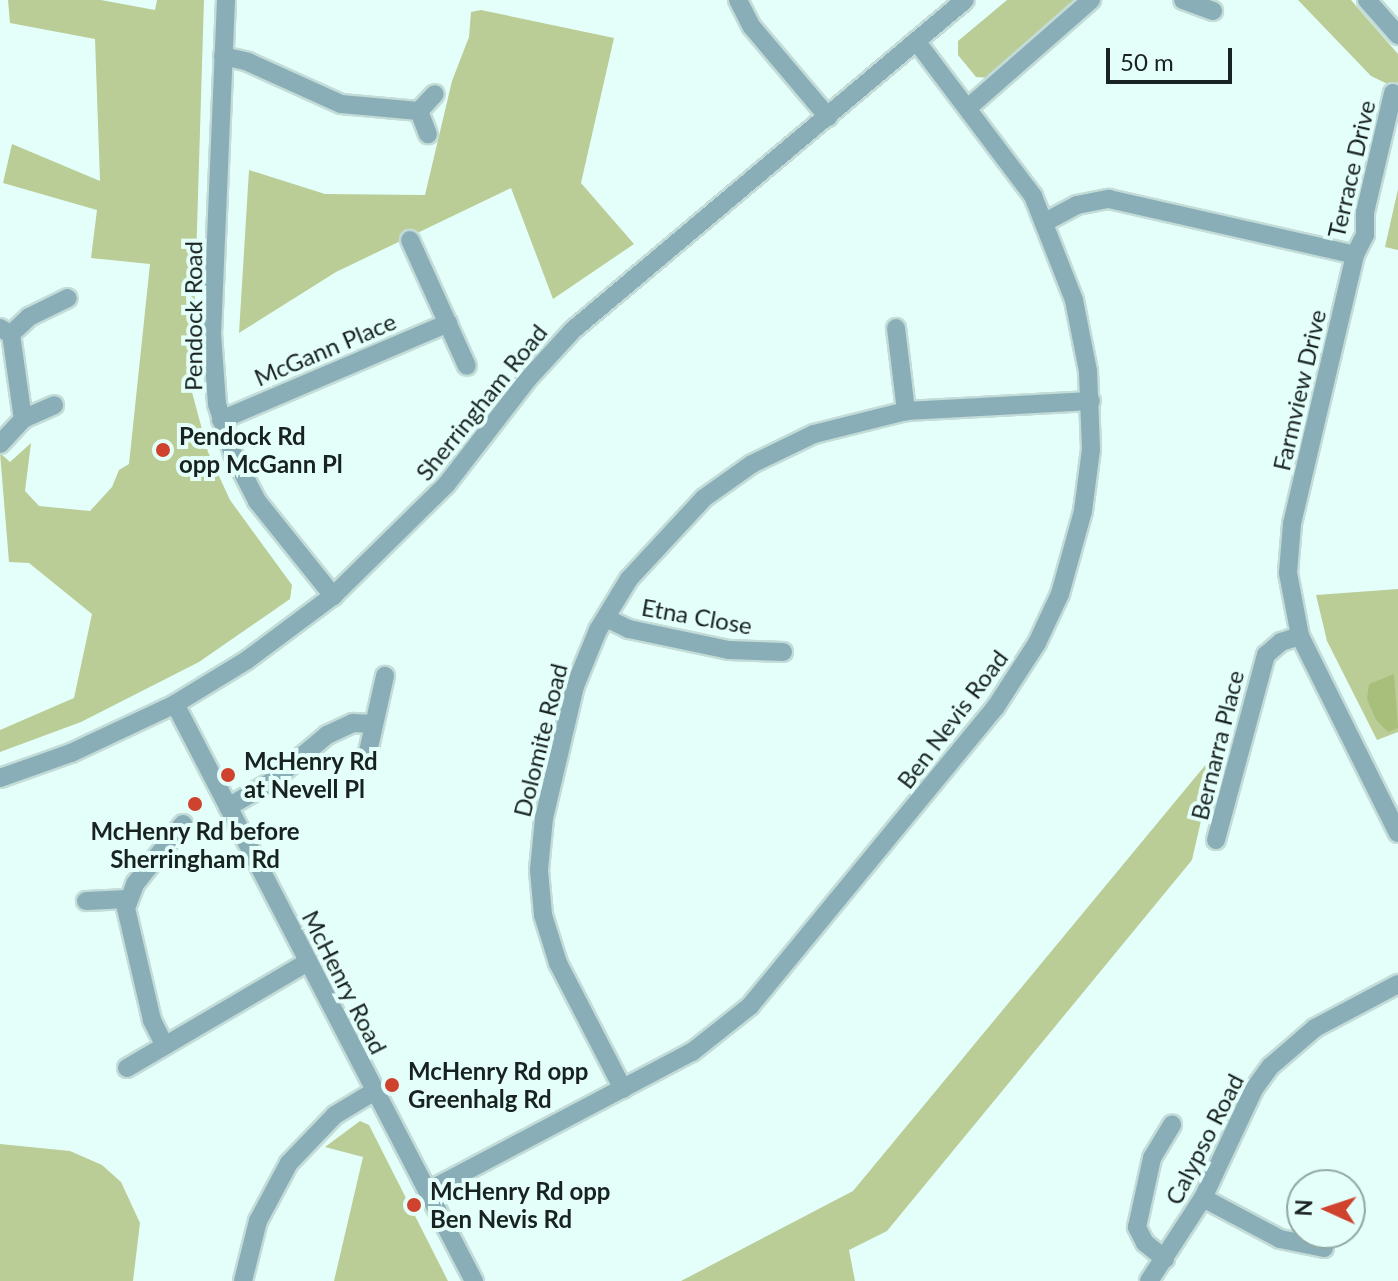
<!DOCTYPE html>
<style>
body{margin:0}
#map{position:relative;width:1398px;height:1281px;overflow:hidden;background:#e4fffa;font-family:Lato,sans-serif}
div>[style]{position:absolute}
.green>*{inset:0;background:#bacd96}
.forest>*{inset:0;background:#a8bf7b}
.roads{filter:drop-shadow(2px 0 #c3dcd7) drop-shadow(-2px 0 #c3dcd7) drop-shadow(0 2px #c3dcd7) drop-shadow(0 -2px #c3dcd7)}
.minor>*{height:18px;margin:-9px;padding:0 9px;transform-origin:9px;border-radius:9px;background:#89aeb8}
.dots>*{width:22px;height:22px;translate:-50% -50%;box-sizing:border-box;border:4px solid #e4fffa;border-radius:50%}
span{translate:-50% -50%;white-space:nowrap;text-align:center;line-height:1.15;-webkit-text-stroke:8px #e4fffa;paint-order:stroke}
.street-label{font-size:24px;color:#182220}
.poi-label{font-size:24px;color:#182220;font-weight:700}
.left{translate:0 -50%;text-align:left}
.north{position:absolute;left:1286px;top:1169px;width:80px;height:80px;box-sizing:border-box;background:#e4fffa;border:2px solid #92a7a3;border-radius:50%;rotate:273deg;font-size:22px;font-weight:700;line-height:32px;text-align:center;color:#182220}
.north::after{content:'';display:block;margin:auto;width:28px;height:36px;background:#ce422e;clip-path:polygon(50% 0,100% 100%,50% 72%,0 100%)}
.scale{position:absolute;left:1106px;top:48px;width:126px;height:36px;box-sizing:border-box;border:4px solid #182220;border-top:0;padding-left:10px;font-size:24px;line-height:28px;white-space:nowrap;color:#182220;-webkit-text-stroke:6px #e4fffa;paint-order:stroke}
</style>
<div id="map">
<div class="green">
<i style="clip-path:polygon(8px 0,101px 0,155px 10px,157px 0,204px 0,192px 392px,208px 452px,230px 500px,292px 585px,290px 599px,199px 662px,81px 722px,0 752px,0 730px,74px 698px,92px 614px,29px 563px,9px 562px,0 453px,10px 462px,31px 443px,25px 491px,39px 506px,90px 511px,112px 487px,119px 470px,129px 464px,150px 264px,91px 258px,97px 210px,3px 183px,12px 144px,100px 181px,95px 39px,10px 23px)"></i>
<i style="clip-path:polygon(1007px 0,1077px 0,990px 78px,976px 77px,958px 55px,958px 41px)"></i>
<i style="clip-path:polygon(1298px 0,1351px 0,1398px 54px,1398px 89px,1371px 76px)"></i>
<i style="clip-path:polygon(481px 10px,614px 38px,581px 183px,634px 244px,553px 299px,511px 188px,336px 272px,239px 333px,249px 170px,325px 194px,425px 195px,452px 81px,469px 37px,471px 12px)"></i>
<i style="clip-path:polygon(1398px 189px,1398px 250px,1385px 247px)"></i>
<i style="clip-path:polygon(1398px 589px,1398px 732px,1377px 740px,1327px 641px,1316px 595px)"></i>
<i style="clip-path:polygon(1217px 751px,1192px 860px,887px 1231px,849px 1250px,855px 1281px,681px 1281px,853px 1191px)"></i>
<i style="clip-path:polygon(360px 1121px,369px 1125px,448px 1281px,334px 1281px,363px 1157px,325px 1147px)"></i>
<i style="clip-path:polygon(0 1144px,70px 1151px,102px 1165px,121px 1182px,140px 1223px,133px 1281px,0 1281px)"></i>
</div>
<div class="forest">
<i style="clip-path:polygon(1394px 674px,1398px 728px,1388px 732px,1376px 720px,1367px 699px,1369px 684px)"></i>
</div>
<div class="roads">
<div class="minor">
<i style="left:226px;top:0;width:334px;rotate:92.4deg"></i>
<i style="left:212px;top:334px;width:70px;rotate:85.9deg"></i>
<i style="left:217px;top:404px;width:52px;rotate:72.3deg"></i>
<i style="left:233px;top:454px;width:53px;rotate:62.9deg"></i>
<i style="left:257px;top:501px;width:122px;rotate:51.3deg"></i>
<i style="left:738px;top:0;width:30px;rotate:63deg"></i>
<i style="left:752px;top:27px;width:118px;rotate:49.8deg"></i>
<i style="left:1183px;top:0;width:32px;rotate:20deg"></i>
<i style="left:1367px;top:0;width:47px;rotate:48.5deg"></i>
<i style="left:223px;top:56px;width:26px;rotate:13deg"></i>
<i style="left:248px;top:62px;width:102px;rotate:24.3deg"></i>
<i style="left:341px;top:104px;width:78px;rotate:5.1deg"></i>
<i style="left:419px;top:111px;width:23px;rotate:-47deg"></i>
<i style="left:1393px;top:93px;width:122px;rotate:103.2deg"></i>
<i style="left:1365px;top:212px;width:23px;rotate:90deg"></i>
<i style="left:1365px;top:235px;width:22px;rotate:117deg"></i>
<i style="left:1355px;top:255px;width:276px;rotate:103.2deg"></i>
<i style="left:1292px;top:524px;width:49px;rotate:94.7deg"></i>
<i style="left:1288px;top:573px;width:64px;rotate:79.2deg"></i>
<i style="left:1300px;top:636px;width:220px;rotate:63.6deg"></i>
<i style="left:970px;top:106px;width:161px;rotate:-41.2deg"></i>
<i style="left:419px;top:111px;width:25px;rotate:69deg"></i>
<i style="left:1047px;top:221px;width:34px;rotate:-28deg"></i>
<i style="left:1077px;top:205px;width:33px;rotate:-11deg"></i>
<i style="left:1109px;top:199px;width:252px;rotate:12.8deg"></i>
<i style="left:410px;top:240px;width:138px;rotate:65.7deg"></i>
<i style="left:0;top:328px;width:13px;rotate:29deg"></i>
<i style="left:11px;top:334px;width:86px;rotate:82deg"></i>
<i style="left:896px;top:328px;width:84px;rotate:83.1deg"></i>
<i style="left:11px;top:334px;width:25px;rotate:-43deg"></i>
<i style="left:29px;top:317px;width:43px;rotate:-26deg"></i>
<i style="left:221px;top:420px;width:247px;rotate:-23.1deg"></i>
<i style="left:0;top:444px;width:34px;rotate:-47deg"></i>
<i style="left:23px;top:419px;width:34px;rotate:-24deg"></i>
<i style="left:606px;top:618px;width:25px;rotate:26deg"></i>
<i style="left:629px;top:629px;width:102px;rotate:11.9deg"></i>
<i style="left:729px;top:650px;width:54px;rotate:2.1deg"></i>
<i style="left:175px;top:704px;width:650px;rotate:62.61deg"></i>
<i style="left:368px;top:752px;width:78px;rotate:-77.4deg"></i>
<i style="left:0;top:778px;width:75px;rotate:-19.4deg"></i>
<i style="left:71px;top:753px;width:115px;rotate:-25.2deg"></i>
<i style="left:175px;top:704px;width:84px;rotate:-31.4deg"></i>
<i style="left:247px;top:660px;width:107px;rotate:-36.7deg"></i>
<i style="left:333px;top:596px;width:158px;rotate:-44.5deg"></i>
<i style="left:446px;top:485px;width:134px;rotate:-52.3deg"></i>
<i style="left:528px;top:379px;width:67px;rotate:-47.4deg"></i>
<i style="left:573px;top:330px;width:512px;rotate:-40.09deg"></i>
<i style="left:228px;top:807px;width:50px;rotate:-30.2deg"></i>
<i style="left:271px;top:782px;width:73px;rotate:-40deg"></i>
<i style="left:327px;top:735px;width:29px;rotate:-25deg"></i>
<i style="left:353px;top:723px;width:21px;rotate:3deg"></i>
<i style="left:1216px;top:840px;width:192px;rotate:-74.9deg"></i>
<i style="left:1266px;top:655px;width:20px;rotate:-41deg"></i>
<i style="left:1281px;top:642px;width:20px;rotate:-18deg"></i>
<i style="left:86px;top:901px;width:42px;rotate:-2.7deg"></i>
<i style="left:164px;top:1044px;width:27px;rotate:-117deg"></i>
<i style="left:152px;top:1020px;width:115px;rotate:-103.1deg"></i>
<i style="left:126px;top:908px;width:26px;rotate:-69deg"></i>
<i style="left:135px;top:884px;width:77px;rotate:-51.3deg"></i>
<i style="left:127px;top:1068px;width:210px;rotate:-30.4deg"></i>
<i style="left:623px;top:1089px;width:142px;rotate:-117.3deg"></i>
<i style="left:558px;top:963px;width:50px;rotate:-107.4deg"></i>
<i style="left:543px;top:915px;width:45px;rotate:-95.1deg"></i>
<i style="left:539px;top:870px;width:52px;rotate:-84.5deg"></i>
<i style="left:544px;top:818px;width:136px;rotate:-76.8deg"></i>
<i style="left:575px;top:686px;width:61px;rotate:-67.7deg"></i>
<i style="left:598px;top:630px;width:60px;rotate:-58.7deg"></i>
<i style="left:629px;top:579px;width:110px;rotate:-47.2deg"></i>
<i style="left:704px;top:498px;width:59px;rotate:-35.3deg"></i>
<i style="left:752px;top:464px;width:69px;rotate:-25.8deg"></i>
<i style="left:814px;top:434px;width:95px;rotate:-14deg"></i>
<i style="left:906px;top:411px;width:185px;rotate:-3.1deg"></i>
<i style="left:428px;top:1191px;width:298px;rotate:-27.8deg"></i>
<i style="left:692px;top:1052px;width:74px;rotate:-38.4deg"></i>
<i style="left:750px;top:1006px;width:386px;rotate:-50.6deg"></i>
<i style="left:995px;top:708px;width:77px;rotate:-57.1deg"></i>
<i style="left:1037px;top:643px;width:54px;rotate:-64.9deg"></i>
<i style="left:1060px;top:594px;width:86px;rotate:-74.5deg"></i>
<i style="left:1083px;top:511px;width:63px;rotate:-82.6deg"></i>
<i style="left:1091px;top:449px;width:78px;rotate:-92.2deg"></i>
<i style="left:1088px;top:371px;width:72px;rotate:-101.2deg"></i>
<i style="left:1074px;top:300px;width:112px;rotate:-111.5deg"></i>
<i style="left:1033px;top:196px;width:194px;rotate:-127deg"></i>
<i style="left:1203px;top:1198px;width:87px;rotate:28deg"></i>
<i style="left:1280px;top:1239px;width:45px;rotate:11.6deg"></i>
<i style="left:1165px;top:1259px;width:26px;rotate:-141deg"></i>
<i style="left:1145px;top:1243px;width:18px;rotate:-117deg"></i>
<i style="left:1137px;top:1227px;width:71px;rotate:-77.7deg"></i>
<i style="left:1152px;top:1158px;width:39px;rotate:-59deg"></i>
<i style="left:243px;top:1281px;width:62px;rotate:-76deg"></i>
<i style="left:258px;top:1221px;width:66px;rotate:-61.9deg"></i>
<i style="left:289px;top:1163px;width:66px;rotate:-46.2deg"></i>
<i style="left:335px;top:1115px;width:47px;rotate:-31deg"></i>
<i style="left:1149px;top:1281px;width:99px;rotate:-57deg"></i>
<i style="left:1203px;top:1198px;width:120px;rotate:-64.9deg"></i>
<i style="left:1254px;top:1089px;width:29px;rotate:-54deg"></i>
<i style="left:1271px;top:1066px;width:58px;rotate:-40.8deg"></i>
<i style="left:1315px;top:1028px;width:94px;rotate:-27.9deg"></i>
</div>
</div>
<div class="dots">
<i style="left:163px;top:450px;background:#ce422e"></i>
<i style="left:228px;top:775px;background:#ce422e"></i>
<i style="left:195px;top:804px;background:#ce422e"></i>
<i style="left:392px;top:1085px;background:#ce422e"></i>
<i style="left:414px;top:1205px;background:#ce422e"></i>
</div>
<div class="street-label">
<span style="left:1351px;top:169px;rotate:-77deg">Terrace Drive</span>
<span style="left:193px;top:316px;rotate:-90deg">Pendock Road</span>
<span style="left:325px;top:349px;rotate:-23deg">McGann Place</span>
<span style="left:1299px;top:390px;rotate:-77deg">Farmview Drive</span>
<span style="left:481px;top:402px;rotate:-51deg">Sherringham Road</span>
<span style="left:697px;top:616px;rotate:10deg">Etna Close</span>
<span style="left:952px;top:719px;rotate:-53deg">Ben Nevis Road</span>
<span style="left:540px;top:740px;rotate:-76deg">Dolomite Road</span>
<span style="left:1217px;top:745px;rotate:-76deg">Bernarra Place</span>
<span style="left:345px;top:982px;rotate:63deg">McHenry Road</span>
<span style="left:1204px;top:1139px;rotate:-63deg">Calypso Road</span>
</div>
<div class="poi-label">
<span class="left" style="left:179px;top:450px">Pendock Rd<br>opp McGann Pl</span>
<span class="left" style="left:244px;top:775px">McHenry Rd<br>at Nevell Pl</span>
<span style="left:195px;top:845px">McHenry Rd before<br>Sherringham Rd</span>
<span class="left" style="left:408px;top:1085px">McHenry Rd opp<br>Greenhalg Rd</span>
<span class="left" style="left:430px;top:1205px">McHenry Rd opp<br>Ben Nevis Rd</span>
</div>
<div class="north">N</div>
<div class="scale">50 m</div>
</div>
